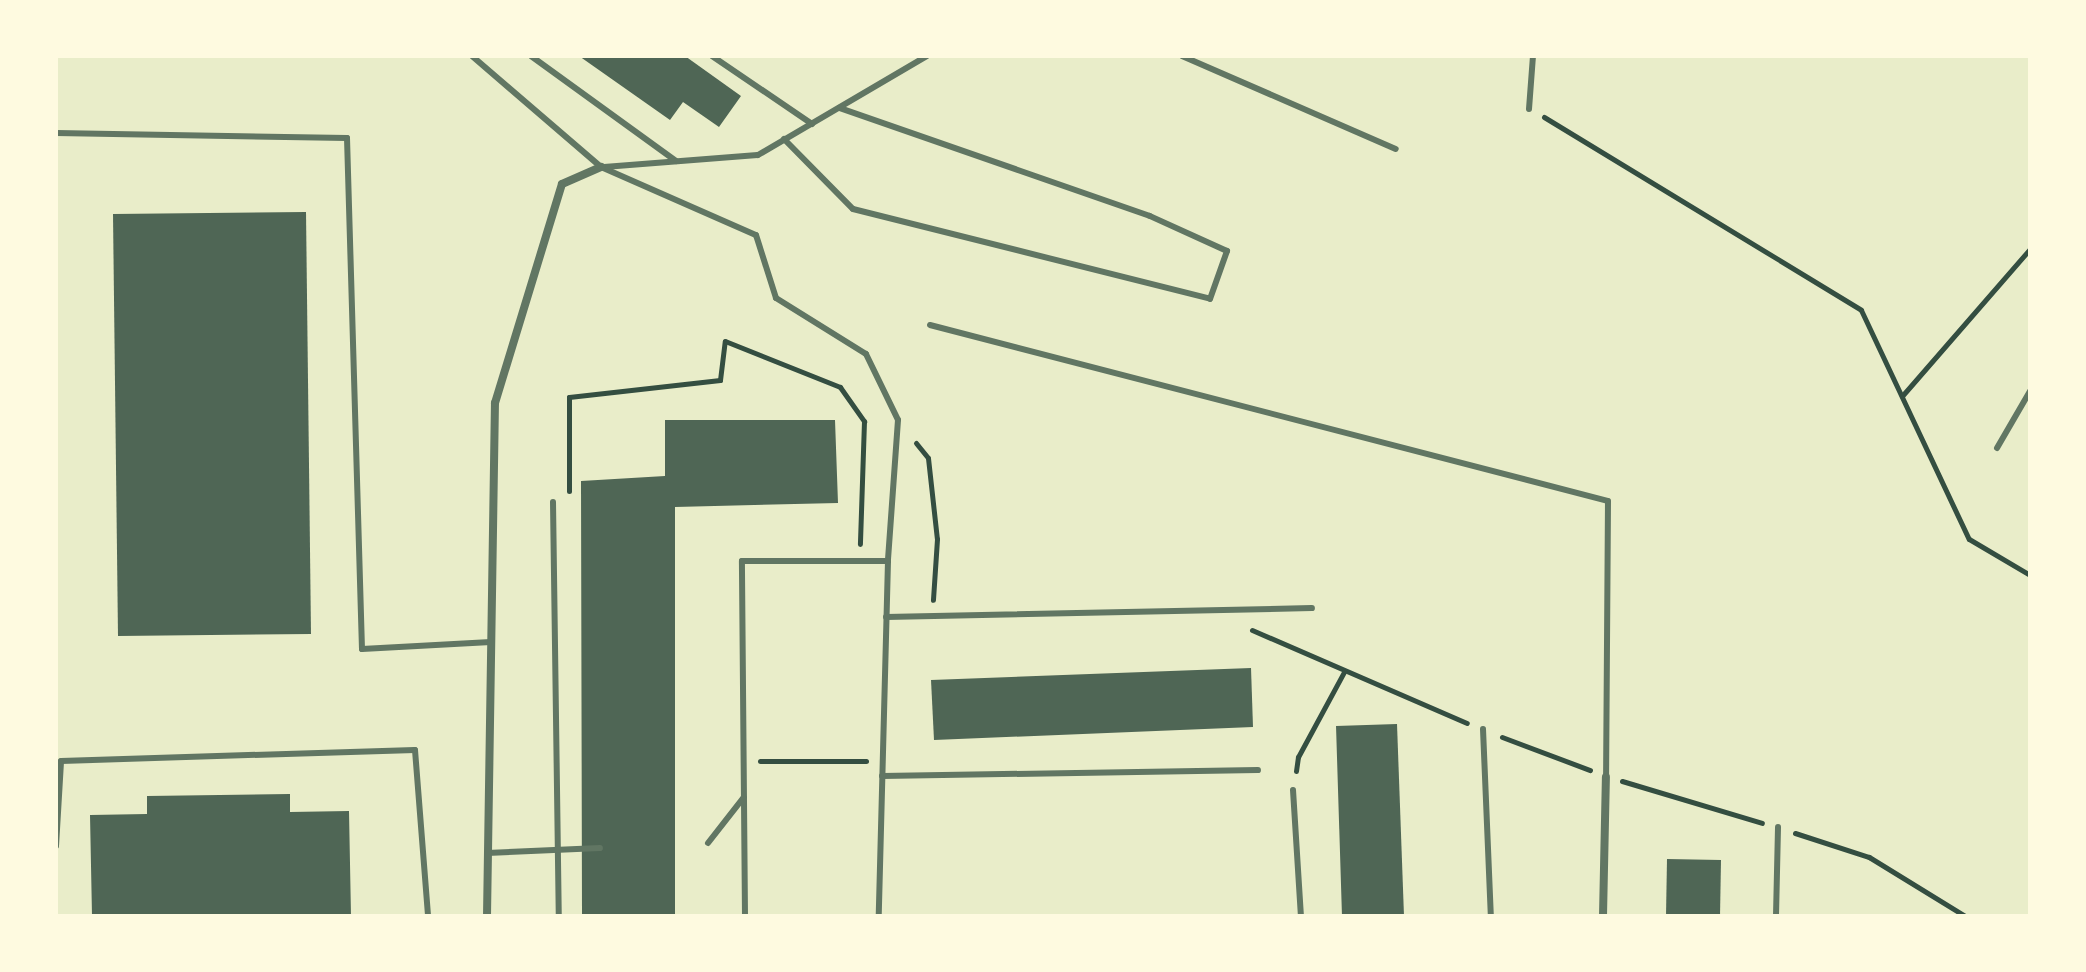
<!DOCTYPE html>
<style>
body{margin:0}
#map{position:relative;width:2086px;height:972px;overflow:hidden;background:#e9edc9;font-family:"PT Sans",sans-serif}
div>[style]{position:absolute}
.building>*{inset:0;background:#4f6655}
.path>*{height:5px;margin:-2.5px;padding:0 2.5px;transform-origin:2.5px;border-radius:2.5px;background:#344e41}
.service>*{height:6px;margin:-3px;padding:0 3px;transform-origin:3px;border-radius:3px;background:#617663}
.minor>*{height:8px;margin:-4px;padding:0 4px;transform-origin:4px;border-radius:4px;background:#617663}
span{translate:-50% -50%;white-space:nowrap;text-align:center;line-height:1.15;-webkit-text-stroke:6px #fefae0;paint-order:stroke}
.frame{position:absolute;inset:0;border:58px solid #fefae0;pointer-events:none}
</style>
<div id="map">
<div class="building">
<i style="clip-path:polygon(579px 56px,685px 56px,741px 96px,719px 127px,683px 102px,670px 120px)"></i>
<i style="clip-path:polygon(306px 212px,311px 634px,118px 636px,113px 214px)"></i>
<i style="clip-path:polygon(665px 420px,835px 420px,838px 503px,675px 507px,675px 916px,582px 916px,581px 481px,665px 476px)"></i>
<i style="clip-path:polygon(1251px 668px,1253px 727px,934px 740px,931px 680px)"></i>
<i style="clip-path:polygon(1397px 724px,1404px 916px,1342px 916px,1336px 726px)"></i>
<i style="clip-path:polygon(290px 794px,290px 812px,349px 811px,351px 916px,92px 916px,90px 815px,147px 814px,147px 796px)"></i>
<i style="clip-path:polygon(1667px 859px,1721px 860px,1720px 916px,1666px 916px)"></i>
</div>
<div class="path">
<i style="left:1544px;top:117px;width:371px;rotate:31.3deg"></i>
<i style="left:1861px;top:310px;width:253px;rotate:64.8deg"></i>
<i style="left:1969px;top:539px;width:71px;rotate:30.5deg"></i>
<i style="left:1902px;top:396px;width:195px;rotate:-49deg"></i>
<i style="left:916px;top:443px;width:19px;rotate:51deg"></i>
<i style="left:928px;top:458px;width:81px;rotate:83.7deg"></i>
<i style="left:937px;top:539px;width:61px;rotate:93.8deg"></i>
<i style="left:569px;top:491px;width:94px;rotate:-90deg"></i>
<i style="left:569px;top:397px;width:152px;rotate:-6.4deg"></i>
<i style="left:720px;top:380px;width:39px;rotate:-83deg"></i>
<i style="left:725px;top:341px;width:124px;rotate:21.8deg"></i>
<i style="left:840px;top:387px;width:42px;rotate:54.8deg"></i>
<i style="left:864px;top:421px;width:123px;rotate:91.9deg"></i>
<i style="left:1252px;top:630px;width:234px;rotate:23.4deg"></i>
<i style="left:1502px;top:737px;width:94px;rotate:20.6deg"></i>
<i style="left:760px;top:761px;width:106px"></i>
<i style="left:1296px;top:771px;width:14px;rotate:-82deg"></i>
<i style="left:1298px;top:757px;width:97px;rotate:-61.6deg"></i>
<i style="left:1622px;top:781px;width:146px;rotate:16.7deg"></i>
<i style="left:1795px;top:833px;width:78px;rotate:18deg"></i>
<i style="left:1869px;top:857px;width:113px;rotate:31.6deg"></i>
</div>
<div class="service">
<i style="left:472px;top:56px;width:170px;rotate:40.7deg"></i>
<i style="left:601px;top:167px;width:169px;rotate:23.7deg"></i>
<i style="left:756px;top:235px;width:66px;rotate:72.4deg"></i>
<i style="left:776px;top:298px;width:106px;rotate:31.9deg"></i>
<i style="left:866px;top:354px;width:73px;rotate:64.1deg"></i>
<i style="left:898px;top:420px;width:141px;rotate:94.1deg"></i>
<i style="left:531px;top:56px;width:179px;rotate:35.9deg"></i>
<i style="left:712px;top:56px;width:121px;rotate:34.2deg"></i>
<i style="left:1182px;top:56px;width:233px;rotate:23.5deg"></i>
<i style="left:1529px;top:109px;width:53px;rotate:-85.7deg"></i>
<i style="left:56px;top:133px;width:291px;rotate:1deg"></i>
<i style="left:347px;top:138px;width:511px;rotate:88.32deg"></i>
<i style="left:362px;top:649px;width:129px;rotate:-3.1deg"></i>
<i style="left:784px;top:139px;width:98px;rotate:45.4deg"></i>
<i style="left:853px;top:209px;width:368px;rotate:14.1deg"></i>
<i style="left:1210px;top:299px;width:51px;rotate:-70.5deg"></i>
<i style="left:1227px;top:251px;width:85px;rotate:-155.6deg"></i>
<i style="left:1150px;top:216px;width:329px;rotate:-160.8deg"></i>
<i style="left:604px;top:167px;width:154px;rotate:-4.5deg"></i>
<i style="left:758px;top:155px;width:196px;rotate:-30.4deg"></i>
<i style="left:930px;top:325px;width:700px;rotate:14.55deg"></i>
<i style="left:1608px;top:501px;width:276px;rotate:90.4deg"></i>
<i style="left:1997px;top:448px;width:66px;rotate:-59.9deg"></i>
<i style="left:553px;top:502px;width:414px;rotate:89.2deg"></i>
<i style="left:886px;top:617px;width:426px;rotate:-1.2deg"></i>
<i style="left:1483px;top:729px;width:187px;rotate:87.6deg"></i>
<i style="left:882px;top:776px;width:376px;rotate:-0.9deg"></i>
<i style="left:1293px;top:790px;width:126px;rotate:86.4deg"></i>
<i style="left:708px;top:843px;width:58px;rotate:-52deg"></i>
<i style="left:56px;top:846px;width:85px;rotate:-86.6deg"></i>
<i style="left:61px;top:761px;width:354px;rotate:-1.8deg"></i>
<i style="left:415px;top:750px;width:167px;rotate:85.5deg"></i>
<i style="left:487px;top:853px;width:113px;rotate:-2.5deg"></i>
<i style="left:745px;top:916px;width:355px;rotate:-90.5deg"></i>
<i style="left:742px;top:561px;width:146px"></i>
<i style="left:888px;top:561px;width:355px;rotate:91.5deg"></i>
<i style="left:1776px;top:916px;width:89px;rotate:-88.7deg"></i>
</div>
<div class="minor">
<i style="left:487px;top:916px;width:513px;rotate:-89.11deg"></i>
<i style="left:495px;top:403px;width:229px;rotate:-73deg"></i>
<i style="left:562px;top:184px;width:43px;rotate:-23.6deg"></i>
<i style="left:1603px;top:916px;width:139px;rotate:-88.8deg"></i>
</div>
<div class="frame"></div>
</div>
